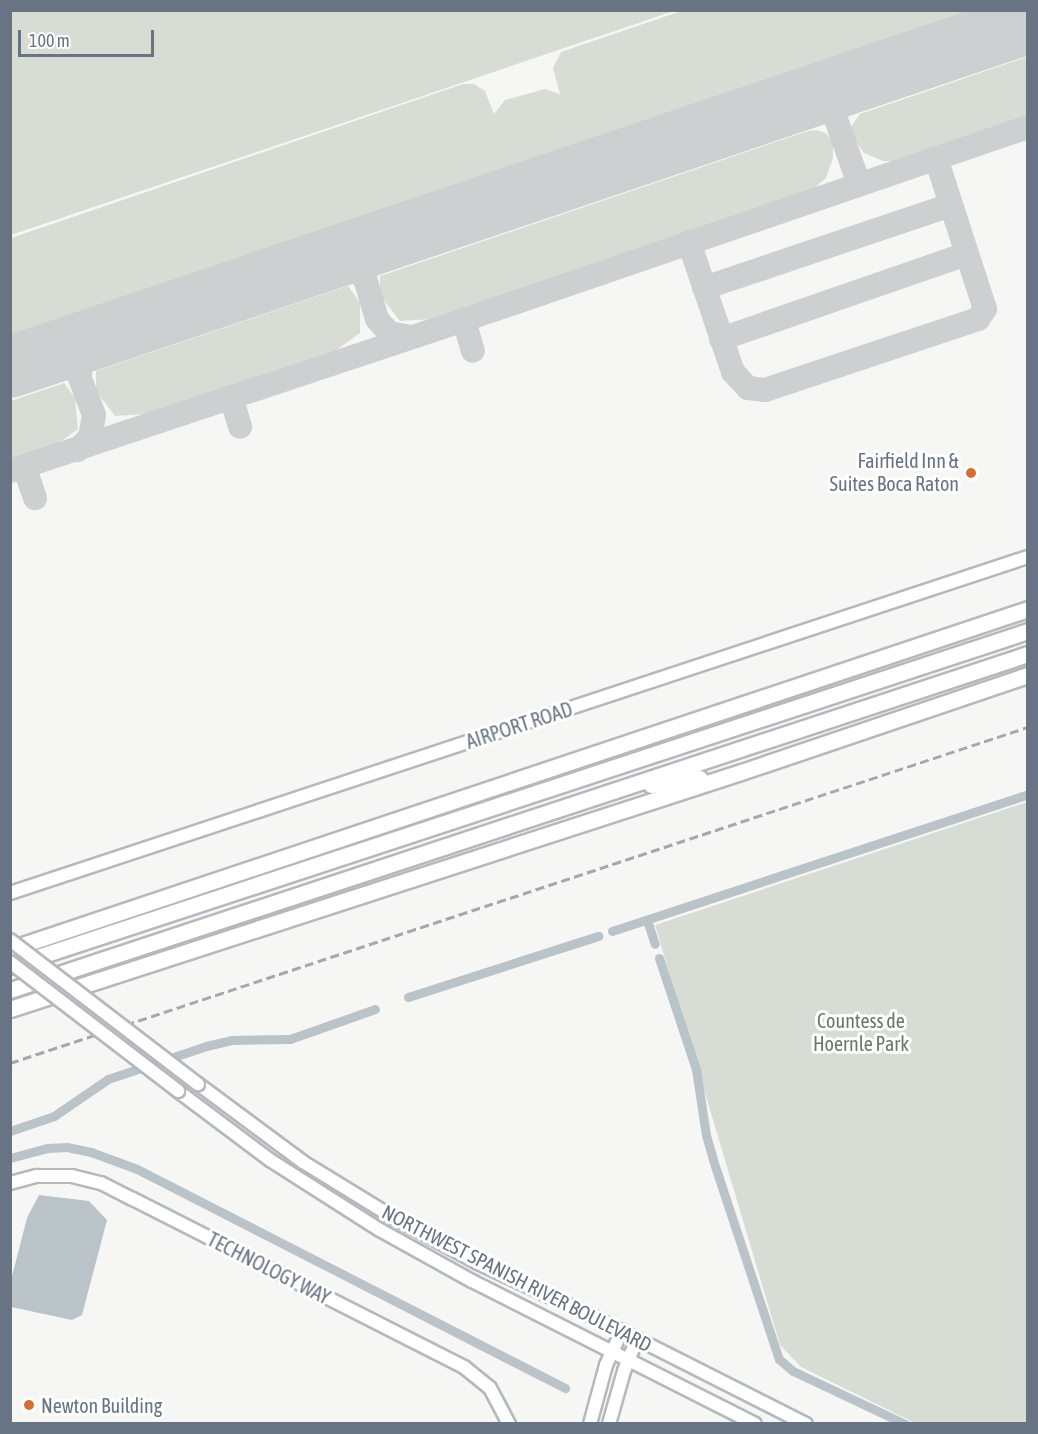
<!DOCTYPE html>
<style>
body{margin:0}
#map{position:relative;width:1038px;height:1434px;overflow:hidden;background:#f6f7f4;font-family:"Asap Condensed",sans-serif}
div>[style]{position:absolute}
.green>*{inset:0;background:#d7ddd5}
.water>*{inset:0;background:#bac3c8}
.canal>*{height:9px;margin:-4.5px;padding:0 4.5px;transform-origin:4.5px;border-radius:4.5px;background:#bac3c8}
.taxiway>*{height:24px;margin:-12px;padding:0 12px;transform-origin:12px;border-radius:12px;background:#cdd0d1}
.runway>*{height:62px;margin:-31px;padding:0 31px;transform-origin:31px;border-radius:31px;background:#cdd0d1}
.roads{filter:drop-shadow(2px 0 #b5b8bd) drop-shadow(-2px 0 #b5b8bd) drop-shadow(0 2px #b5b8bd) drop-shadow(0 -2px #b5b8bd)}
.secondary>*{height:12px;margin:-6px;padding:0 6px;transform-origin:6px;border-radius:6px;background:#fff}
.highway>*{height:15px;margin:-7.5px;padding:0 7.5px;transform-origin:7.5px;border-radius:7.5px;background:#fff}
.rail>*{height:3px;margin-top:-1.5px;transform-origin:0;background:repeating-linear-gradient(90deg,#a4a8ae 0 9px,transparent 0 13.5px)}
.bridges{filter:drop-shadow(2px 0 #b5b8bd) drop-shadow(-2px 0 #b5b8bd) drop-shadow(0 2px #b5b8bd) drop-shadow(0 -2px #b5b8bd)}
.secondary-bridge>*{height:12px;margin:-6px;padding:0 6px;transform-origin:6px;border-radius:6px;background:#fff}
.dots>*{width:16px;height:16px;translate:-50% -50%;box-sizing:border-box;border:3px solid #fff;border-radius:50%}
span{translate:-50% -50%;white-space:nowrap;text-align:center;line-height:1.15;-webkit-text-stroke:6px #fff;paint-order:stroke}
.poi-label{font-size:20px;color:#687383}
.right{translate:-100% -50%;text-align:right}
.left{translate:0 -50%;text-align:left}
.street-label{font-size:20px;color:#687383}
.park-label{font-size:20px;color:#687a66}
.frame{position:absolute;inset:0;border:12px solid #687383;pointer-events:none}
.scale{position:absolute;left:18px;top:30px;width:136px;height:27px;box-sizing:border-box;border:3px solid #687383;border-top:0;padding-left:8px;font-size:18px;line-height:21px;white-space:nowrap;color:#687383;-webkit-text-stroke:4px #fff;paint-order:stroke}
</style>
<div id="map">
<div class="green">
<i style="clip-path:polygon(11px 10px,674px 10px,674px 11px,11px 235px)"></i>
<i style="clip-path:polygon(681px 11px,973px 11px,11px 335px,11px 238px,463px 84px,474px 84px,485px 91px,494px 114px,505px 100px,545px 89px,560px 94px,553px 68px,561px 52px)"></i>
<i style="clip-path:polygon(1027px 57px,1027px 120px,897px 161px,883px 161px,864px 153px,853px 138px,850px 128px,860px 114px)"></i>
<i style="clip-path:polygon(817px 130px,826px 133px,829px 137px,833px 144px,833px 158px,826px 178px,812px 190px,669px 242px,433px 319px,400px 321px,380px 295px,380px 276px,808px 131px)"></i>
<i style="clip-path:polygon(348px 286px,360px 303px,360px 333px,334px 352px,266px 377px,147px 414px,115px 416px,96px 391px,96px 371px)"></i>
<i style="clip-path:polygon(64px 383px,75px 398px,78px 429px,52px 448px,11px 463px,11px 401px)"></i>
<i style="clip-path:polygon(1027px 802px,1027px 1423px,915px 1423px,801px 1367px,780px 1345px,655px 925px)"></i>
</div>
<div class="water">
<i style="clip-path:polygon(39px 1195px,89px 1201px,107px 1220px,82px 1315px,72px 1320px,11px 1307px,11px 1280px,27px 1218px)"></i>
</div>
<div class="canal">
<i style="left:647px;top:920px;width:25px;rotate:72deg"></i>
<i style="left:612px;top:931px;width:438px;rotate:-18.2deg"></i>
<i style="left:659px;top:958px;width:117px;rotate:71.6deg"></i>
<i style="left:696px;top:1069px;width:67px;rotate:81.4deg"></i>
<i style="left:706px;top:1135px;width:26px;rotate:74deg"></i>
<i style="left:713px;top:1160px;width:210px;rotate:71.7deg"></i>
<i style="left:779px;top:1359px;width:18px;rotate:41deg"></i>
<i style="left:793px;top:1371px;width:124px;rotate:25.3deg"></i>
<i style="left:408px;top:997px;width:200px;rotate:-17.8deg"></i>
<i style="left:10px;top:1131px;width:46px;rotate:-18.8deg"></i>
<i style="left:54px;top:1116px;width:65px;rotate:-34.4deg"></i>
<i style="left:108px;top:1079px;width:103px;rotate:-18.6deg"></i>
<i style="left:206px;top:1046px;width:26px;rotate:-13deg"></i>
<i style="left:231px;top:1040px;width:59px;rotate:-1deg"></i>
<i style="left:290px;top:1039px;width:90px;rotate:-19.4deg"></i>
<i style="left:10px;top:1158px;width:39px;rotate:-15deg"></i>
<i style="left:48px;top:1148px;width:19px;rotate:-3deg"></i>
<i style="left:67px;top:1147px;width:25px;rotate:12deg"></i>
<i style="left:91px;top:1152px;width:49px;rotate:20.3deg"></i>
<i style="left:137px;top:1169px;width:481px;rotate:27.1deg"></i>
</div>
<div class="taxiway">
<i style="left:826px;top:91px;width:99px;rotate:70.5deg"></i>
<i style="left:378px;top:242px;width:15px;rotate:132deg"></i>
<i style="left:368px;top:253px;width:16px;rotate:112deg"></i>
<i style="left:362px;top:268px;width:53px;rotate:73.6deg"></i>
<i style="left:377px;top:319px;width:18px;rotate:49deg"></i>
<i style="left:389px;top:333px;width:23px;rotate:10deg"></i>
<i style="left:689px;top:242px;width:137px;rotate:71.3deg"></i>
<i style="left:733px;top:372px;width:22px;rotate:47deg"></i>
<i style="left:748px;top:388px;width:17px;rotate:7deg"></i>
<i style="left:765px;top:390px;width:225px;rotate:-18.4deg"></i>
<i style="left:978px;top:319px;width:12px;rotate:-55deg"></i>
<i style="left:985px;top:309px;width:159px;rotate:-108deg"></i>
<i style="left:331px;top:258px;width:20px;rotate:18deg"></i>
<i style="left:350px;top:264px;width:18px;rotate:45deg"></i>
<i style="left:704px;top:288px;width:260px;rotate:-18.6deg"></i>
<i style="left:464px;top:320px;width:32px;rotate:74deg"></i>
<i style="left:721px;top:339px;width:260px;rotate:-19.1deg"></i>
<i style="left:46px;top:355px;width:20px;rotate:11deg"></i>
<i style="left:66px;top:359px;width:13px;rotate:42deg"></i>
<i style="left:76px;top:368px;width:50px;rotate:69deg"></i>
<i style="left:94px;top:415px;width:22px;rotate:100deg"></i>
<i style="left:90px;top:437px;width:18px;rotate:133deg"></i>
<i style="left:80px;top:376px;width:20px;rotate:-90deg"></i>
<i style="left:80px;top:356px;width:21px;rotate:-51deg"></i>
<i style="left:231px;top:397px;width:31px;rotate:73deg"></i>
<i style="left:24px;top:466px;width:34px;rotate:71deg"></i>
<i style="left:10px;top:471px;width:478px;rotate:-18.4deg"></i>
<i style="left:464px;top:320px;width:596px;rotate:-18.89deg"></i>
</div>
<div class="runway">
<i style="left:10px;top:367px;width:1075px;rotate:-18.67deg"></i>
</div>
<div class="roads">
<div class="secondary">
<i style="left:10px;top:893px;width:1072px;rotate:-18.27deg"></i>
<i style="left:198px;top:1084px;width:131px;rotate:36.6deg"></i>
<i style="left:303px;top:1162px;width:101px;rotate:31.6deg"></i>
<i style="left:389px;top:1215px;width:99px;rotate:28.4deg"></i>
<i style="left:476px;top:1262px;width:135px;rotate:25deg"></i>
<i style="left:598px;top:1319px;width:233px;rotate:26.8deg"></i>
<i style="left:178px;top:1091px;width:115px;rotate:36.9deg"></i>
<i style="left:270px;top:1160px;width:130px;rotate:32.5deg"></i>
<i style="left:380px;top:1230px;width:105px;rotate:29deg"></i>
<i style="left:472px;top:1281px;width:317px;rotate:26.8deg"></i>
<i style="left:10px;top:1183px;width:28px;rotate:-15deg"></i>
<i style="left:37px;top:1176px;width:35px"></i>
<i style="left:72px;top:1176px;width:30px;rotate:14deg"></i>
<i style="left:101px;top:1183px;width:36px;rotate:27deg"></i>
<i style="left:133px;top:1199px;width:371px;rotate:26.9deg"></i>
<i style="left:464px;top:1367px;width:33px;rotate:39deg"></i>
<i style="left:490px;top:1388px;width:41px;rotate:62.2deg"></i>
<i style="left:590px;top:1424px;width:61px;rotate:-74.8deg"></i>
<i style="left:606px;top:1365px;width:38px;rotate:-65deg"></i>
<i style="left:609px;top:1424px;width:55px;rotate:-74.2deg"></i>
<i style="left:624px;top:1371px;width:35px;rotate:-68deg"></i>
</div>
<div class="highway">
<i style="left:651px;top:785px;width:49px;rotate:-8.3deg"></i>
<i style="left:10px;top:949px;width:1073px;rotate:-18.47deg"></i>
<i style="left:10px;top:966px;width:1072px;rotate:-18.22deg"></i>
<i style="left:10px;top:990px;width:1072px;rotate:-18.27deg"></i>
<i style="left:10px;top:1009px;width:768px;rotate:-17.96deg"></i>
<i style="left:741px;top:772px;width:303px;rotate:-18.7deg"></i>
</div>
</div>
<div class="rail">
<i style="left:10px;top:1063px;width:1072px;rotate:-18.27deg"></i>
</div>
<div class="bridges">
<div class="secondary-bridge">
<i style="left:10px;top:940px;width:237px;rotate:37.5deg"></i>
<i style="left:10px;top:962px;width:212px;rotate:37.5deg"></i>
</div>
</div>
<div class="dots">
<i style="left:971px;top:473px;background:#d76f34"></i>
<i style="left:29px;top:1405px;background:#d76f34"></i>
</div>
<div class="poi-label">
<span class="right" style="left:959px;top:472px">Fairfield Inn &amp;<br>Suites Boca Raton</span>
<span class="left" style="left:41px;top:1405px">Newton Building</span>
</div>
<div class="street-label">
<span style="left:519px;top:725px;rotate:-18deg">AIRPORT ROAD</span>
<span style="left:269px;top:1268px;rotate:27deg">TECHNOLOGY WAY</span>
<span style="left:517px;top:1278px;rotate:27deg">NORTHWEST SPANISH RIVER BOULEVARD</span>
</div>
<div class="park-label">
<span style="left:861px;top:1032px">Countess de<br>Hoernle Park</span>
</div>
<div class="frame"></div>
<div class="scale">100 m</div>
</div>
